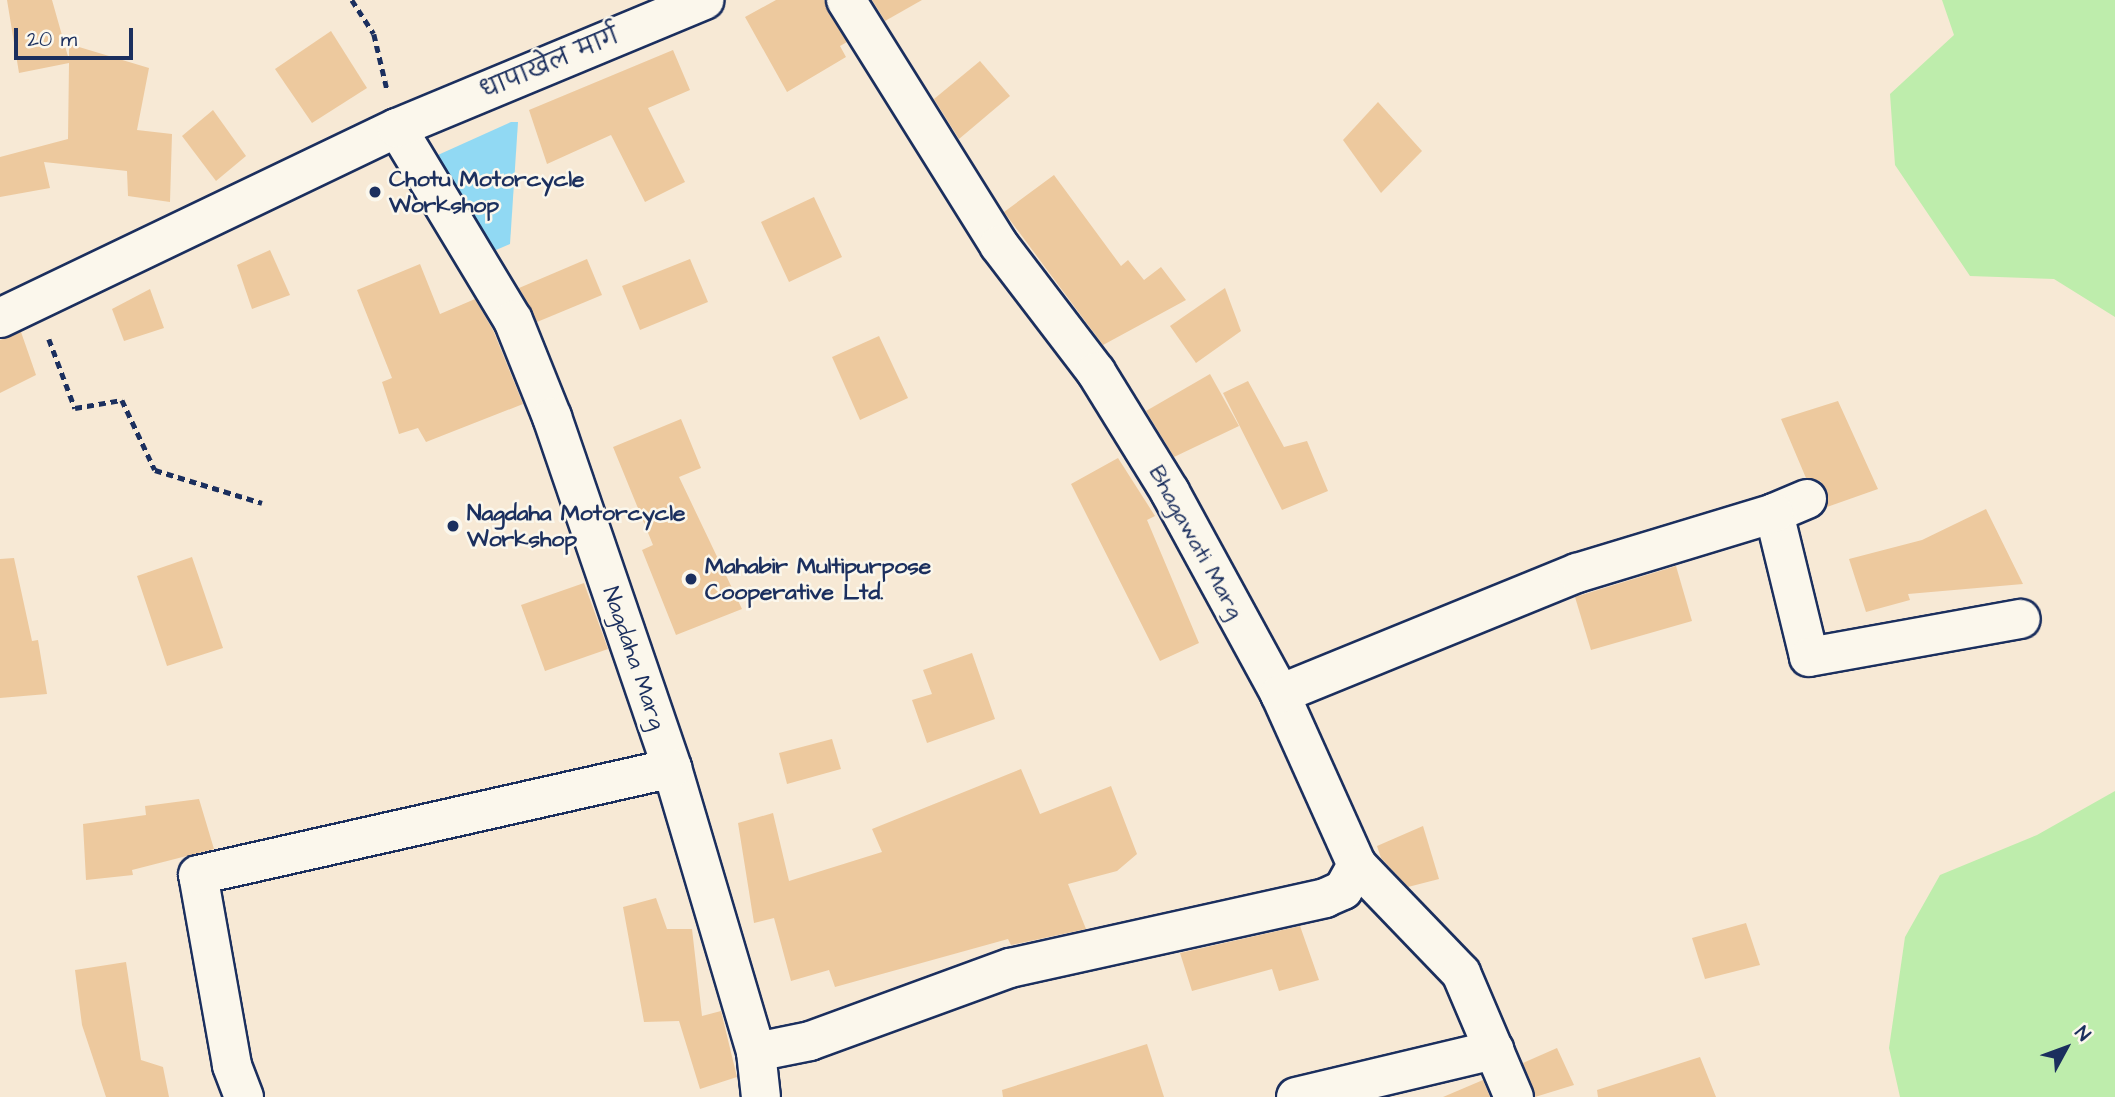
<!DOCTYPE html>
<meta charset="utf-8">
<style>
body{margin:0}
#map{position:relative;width:2115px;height:1097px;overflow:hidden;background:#f7e9d5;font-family:"Architects Daughter","Playpen Sans Deva",sans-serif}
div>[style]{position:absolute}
.green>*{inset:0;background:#beedac}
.water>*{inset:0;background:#91d9f3}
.building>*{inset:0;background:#edc99e}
.path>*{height:4.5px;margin-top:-2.25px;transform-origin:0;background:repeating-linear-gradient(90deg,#1b2f5e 0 7px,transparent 0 12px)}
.roads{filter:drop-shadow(2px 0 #1b2f5e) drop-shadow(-2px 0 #1b2f5e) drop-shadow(0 2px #1b2f5e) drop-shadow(0 -2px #1b2f5e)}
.minor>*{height:38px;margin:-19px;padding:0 19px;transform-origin:19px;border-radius:19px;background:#fbf7ec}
.major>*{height:38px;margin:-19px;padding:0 19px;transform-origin:19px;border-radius:19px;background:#fbf7ec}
.dots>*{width:19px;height:19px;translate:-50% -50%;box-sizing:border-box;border:4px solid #fbf7ec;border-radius:50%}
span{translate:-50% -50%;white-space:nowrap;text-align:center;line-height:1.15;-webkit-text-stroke:5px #fbf7ec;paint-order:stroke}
.street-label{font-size:23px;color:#1b2f5e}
.poi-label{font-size:23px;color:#1b2f5e;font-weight:700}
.left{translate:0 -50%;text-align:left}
.north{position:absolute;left:2031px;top:1013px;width:70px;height:70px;-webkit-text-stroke:5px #fbf7ec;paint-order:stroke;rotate:49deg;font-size:19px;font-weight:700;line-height:28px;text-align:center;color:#1b2f5e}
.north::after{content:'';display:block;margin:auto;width:24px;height:32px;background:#1b2f5e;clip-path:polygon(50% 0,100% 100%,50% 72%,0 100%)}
.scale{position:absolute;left:14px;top:28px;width:119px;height:32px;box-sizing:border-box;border:4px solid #1b2f5e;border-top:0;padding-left:9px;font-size:21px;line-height:24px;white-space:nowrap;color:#1b2f5e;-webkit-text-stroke:5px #fbf7ec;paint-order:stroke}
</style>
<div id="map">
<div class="green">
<i style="clip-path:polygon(1942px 0,2115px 0,2115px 317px,2054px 279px,1970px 276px,1895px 165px,1890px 94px,1954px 35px)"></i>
<i style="clip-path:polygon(2115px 791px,2115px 1097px,1900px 1097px,1889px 1048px,1905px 937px,1940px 875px,2037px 835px)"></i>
</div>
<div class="water">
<i style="clip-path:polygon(511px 122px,518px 122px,510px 244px,489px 253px,429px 159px)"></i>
</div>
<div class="building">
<i style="clip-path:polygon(7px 0,52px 0,69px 60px,69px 44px,149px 68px,137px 130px,172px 134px,170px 202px,128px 196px,127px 171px,44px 162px,50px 188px,0 197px,0 157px,68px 139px,69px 63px,19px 73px)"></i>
<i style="clip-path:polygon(776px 0,824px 0,847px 42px,840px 46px,846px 57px,787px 92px,745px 17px)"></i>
<i style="clip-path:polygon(872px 0,922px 0,885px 21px)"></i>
<i style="clip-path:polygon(331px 31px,367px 88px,312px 123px,275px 69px)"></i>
<i style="clip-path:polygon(673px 50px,690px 90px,648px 108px,685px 182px,645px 202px,611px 135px,547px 164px,529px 110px)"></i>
<i style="clip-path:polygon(980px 61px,1010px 96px,959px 139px,934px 99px)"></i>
<i style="clip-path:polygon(1378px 102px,1422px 151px,1381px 193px,1343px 140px)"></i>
<i style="clip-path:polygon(213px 110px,246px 156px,216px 181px,182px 136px)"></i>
<i style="clip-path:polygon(1054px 175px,1121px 266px,1128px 260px,1144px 280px,1161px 267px,1186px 300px,1103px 345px,1004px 212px)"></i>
<i style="clip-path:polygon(814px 197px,842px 257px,789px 282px,761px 222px)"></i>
<i style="clip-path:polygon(270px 250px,290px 295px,252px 309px,237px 265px)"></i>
<i style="clip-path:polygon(587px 259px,602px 295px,537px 322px,519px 288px)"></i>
<i style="clip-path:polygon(690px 259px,708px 302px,640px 330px,622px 286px)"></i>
<i style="clip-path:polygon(420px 264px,440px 314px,475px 299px,493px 330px,523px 404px,426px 442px,418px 428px,399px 434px,382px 382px,392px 378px,357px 290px)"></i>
<i style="clip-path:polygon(1225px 288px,1241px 331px,1196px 363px,1170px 326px)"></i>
<i style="clip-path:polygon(150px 289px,164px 328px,124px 341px,112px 309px)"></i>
<i style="clip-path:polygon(21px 332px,36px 375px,0 393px,0 340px)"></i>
<i style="clip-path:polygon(879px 336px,908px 398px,860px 420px,832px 357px)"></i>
<i style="clip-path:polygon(1210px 374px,1239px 426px,1174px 457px,1146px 411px)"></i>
<i style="clip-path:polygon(1248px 381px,1284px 447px,1307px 441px,1328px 491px,1282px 510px,1223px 393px)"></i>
<i style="clip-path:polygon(1838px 401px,1878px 489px,1827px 507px,1827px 490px,1820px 481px,1806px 478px,1781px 419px)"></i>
<i style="clip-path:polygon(681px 419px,701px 468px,679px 477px,742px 609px,676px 635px,642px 550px,653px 545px,613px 447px)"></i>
<i style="clip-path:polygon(1118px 458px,1155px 516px,1147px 520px,1199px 643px,1160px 661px,1071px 484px)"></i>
<i style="clip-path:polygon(1986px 509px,2023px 584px,1908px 594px,1910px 600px,1866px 612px,1849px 559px,1922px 540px)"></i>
<i style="clip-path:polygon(192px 557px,223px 648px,167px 666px,137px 576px)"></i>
<i style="clip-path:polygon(14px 558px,32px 641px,38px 640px,47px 694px,0 698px,0 559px)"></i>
<i style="clip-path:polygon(1676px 566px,1692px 621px,1591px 650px,1575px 597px)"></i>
<i style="clip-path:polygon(584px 583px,608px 649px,545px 671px,521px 605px)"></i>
<i style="clip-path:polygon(972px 653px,995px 719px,927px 743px,912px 700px,932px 694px,923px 670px)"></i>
<i style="clip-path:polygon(832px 739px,841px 769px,787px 784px,779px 753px)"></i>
<i style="clip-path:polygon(1021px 769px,1040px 814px,1111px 786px,1137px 854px,1117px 871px,1068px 884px,1086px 929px,1011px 945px,1008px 939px,835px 987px,829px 970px,791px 981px,774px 918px,754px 923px,738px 823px,773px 813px,789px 881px,882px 852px,872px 829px)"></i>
<i style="clip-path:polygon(199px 799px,214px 849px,132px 870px,133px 875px,86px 880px,83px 824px,146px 815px,145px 806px)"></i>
<i style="clip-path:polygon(1423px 826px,1439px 879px,1408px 887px,1381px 858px,1377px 846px)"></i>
<i style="clip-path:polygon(656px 898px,667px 929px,692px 929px,702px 1016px,721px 1011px,737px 1077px,700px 1089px,679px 1021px,644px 1022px,623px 907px)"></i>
<i style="clip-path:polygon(1746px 923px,1760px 965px,1705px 979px,1692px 938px)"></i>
<i style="clip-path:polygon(1300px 926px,1319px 980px,1279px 991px,1272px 969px,1192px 991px,1180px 953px)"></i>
<i style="clip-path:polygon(126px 962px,141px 1060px,163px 1067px,169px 1097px,106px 1097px,82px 1025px,75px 970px)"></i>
<i style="clip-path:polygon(1147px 1044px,1164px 1097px,1003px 1097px,1002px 1090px)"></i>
<i style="clip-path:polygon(1557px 1048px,1574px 1085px,1535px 1097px,1523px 1063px)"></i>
<i style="clip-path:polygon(1700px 1057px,1716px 1097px,1598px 1097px,1597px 1090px)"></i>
<i style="clip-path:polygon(1483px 1080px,1490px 1097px,1443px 1097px)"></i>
</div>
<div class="path">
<i style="left:352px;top:0;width:40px;rotate:57.1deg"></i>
<i style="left:374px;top:34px;width:57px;rotate:76.7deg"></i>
<i style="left:49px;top:339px;width:74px;rotate:69.4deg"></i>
<i style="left:75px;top:408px;width:48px;rotate:-9.7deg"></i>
<i style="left:122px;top:400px;width:77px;rotate:64.8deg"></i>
<i style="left:155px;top:470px;width:112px;rotate:17.1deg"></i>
</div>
<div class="roads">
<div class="minor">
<i style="left:846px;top:0;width:289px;rotate:58deg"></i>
<i style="left:999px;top:245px;width:160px;rotate:52.6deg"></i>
<i style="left:1096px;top:372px;width:141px;rotate:58.3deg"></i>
<i style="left:1170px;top:492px;width:230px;rotate:61.4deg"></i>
<i style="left:1280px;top:694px;width:188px;rotate:65.8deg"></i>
<i style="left:1357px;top:865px;width:150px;rotate:46.1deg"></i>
<i style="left:1461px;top:973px;width:135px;rotate:66.9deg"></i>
<i style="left:397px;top:128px;width:224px;rotate:58.9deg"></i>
<i style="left:513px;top:320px;width:105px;rotate:68.1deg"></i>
<i style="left:552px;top:417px;width:371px;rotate:71.1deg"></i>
<i style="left:672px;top:768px;width:296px;rotate:73.5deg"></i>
<i style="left:756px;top:1052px;width:45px;rotate:83.7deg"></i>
<i style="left:1807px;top:499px;width:36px;rotate:157deg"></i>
<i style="left:1774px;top:513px;width:148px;rotate:76.3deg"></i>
<i style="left:1809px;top:657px;width:215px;rotate:-10.2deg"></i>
<i style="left:1280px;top:694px;width:321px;rotate:-22.2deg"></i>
<i style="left:1577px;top:573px;width:206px;rotate:-16.9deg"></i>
<i style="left:756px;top:1052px;width:55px;rotate:-11.5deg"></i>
<i style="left:810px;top:1041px;width:213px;rotate:-20.1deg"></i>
<i style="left:1010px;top:968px;width:323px;rotate:-12.5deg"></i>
<i style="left:1325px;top:898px;width:20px;rotate:-24deg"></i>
<i style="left:1343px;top:890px;width:29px;rotate:-61deg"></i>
<i style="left:244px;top:1097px;width:34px;rotate:-111deg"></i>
<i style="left:232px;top:1065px;width:193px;rotate:-100.1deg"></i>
<i style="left:198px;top:875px;width:486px;rotate:-12.7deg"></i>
<i style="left:1296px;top:1097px;width:204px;rotate:-13.4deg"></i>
</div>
<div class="major">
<i style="left:0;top:318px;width:440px;rotate:-25.6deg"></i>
<i style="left:397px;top:128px;width:333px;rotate:-22.6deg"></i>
</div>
</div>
<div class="dots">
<i style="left:375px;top:192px;background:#1b2f5e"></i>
<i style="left:453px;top:526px;background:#1b2f5e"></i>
<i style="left:691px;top:579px;background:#1b2f5e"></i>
</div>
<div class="street-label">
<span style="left:550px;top:64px;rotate:-23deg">धापाखेल मार्ग</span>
<span style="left:1196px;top:542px;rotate:61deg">Bhagawati Marg</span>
<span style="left:634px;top:658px;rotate:71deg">Nagdaha Marg</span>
</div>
<div class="poi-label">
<span class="left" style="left:389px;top:192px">Chotu Motorcycle<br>Workshop</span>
<span class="left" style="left:467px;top:526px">Nagdaha Motorcycle<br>Workshop</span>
<span class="left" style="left:705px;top:579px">Mahabir Multipurpose<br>Cooperative Ltd.</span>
</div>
<div class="north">N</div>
<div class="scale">20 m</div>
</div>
